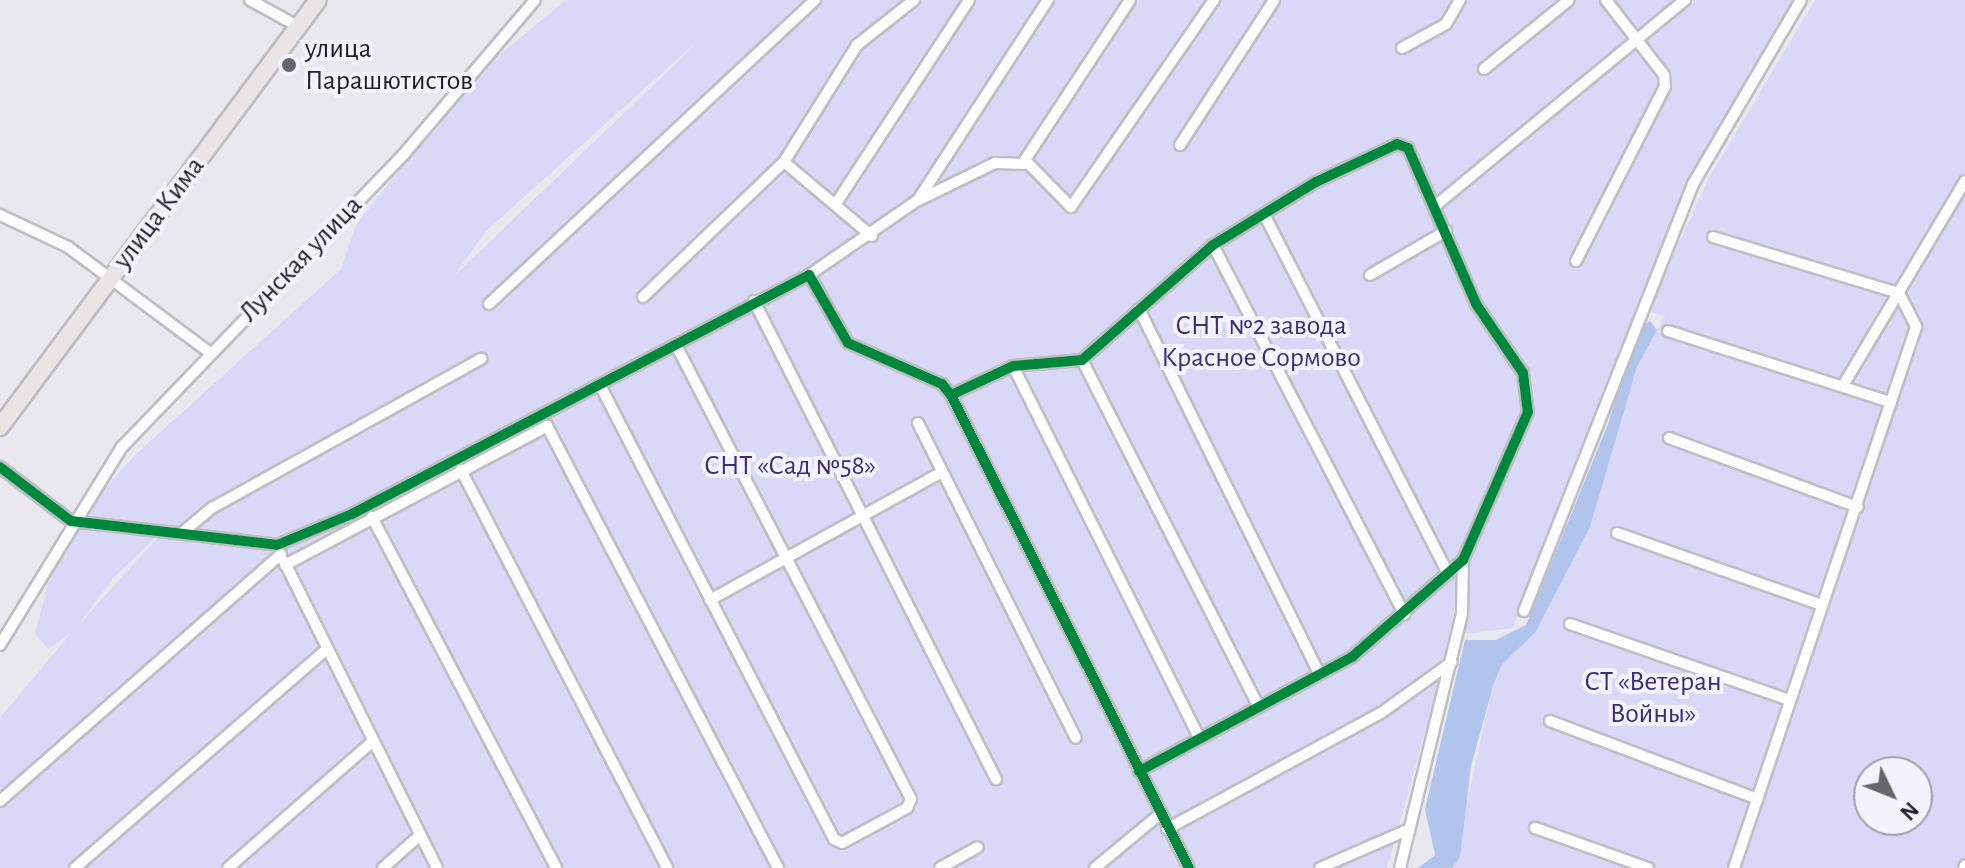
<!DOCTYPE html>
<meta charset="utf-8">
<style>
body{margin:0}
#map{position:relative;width:1965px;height:868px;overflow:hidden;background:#e8e8ee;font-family:"Alegreya Sans",sans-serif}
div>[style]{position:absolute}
.green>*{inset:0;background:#dad8f7}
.water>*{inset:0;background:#b0c4ec}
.roads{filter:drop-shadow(2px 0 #bebec3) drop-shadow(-2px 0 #bebec3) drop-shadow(0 2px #bebec3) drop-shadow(0 -2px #bebec3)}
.street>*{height:10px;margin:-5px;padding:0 5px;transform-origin:5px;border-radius:5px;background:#fcfcfc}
.primary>*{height:16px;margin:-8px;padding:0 8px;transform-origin:8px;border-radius:8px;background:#ebe4e5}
.cycleway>*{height:10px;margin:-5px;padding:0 5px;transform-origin:5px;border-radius:5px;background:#00873e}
.dots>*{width:22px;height:22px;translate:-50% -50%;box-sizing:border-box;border:4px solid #f3f3fe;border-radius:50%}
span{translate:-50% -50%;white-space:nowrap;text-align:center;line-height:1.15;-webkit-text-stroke:8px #f3f3fe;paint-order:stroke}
.poi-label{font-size:28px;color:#202024}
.left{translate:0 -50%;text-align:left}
.street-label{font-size:28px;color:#202024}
.park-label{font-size:28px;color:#3c2e74}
.north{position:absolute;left:1853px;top:756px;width:80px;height:80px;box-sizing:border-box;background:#f3f3fe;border:2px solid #9f9fa7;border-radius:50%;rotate:133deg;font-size:22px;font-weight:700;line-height:32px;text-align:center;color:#202024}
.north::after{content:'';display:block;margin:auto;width:28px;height:36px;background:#66666b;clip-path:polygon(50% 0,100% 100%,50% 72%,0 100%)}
</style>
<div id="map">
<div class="green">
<i style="clip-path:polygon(evenodd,566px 0,1794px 0,1696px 168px,1513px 628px,1457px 635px,1447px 654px,1387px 868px,0 868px,0 718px,72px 632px,48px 649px,35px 633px,51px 573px,92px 503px,135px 455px,341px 269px,356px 225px,473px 77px,566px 0,693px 45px,689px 51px,454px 276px,486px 231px,693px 45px,566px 0,172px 522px,82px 621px,81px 621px,113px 578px,172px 522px)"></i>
<i style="clip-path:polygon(evenodd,1815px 0,1965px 0,1965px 868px,1452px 868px,1493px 686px,1502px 664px,1535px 633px,1590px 527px,1637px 367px,1665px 316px,1652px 312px,1651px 303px,1710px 176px,1815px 0,1869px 772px,1917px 772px,1917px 820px,1869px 820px,1869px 772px)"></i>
</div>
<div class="water">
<i style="clip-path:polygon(1650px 321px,1657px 330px,1637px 367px,1590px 527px,1535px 633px,1502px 664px,1493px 686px,1471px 766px,1460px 857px,1452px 868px,1418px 868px,1435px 855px,1425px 809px,1465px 640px,1496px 640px,1526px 625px,1608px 424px,1637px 330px)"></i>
</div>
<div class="roads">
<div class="street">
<i style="left:250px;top:0;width:56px;rotate:28.9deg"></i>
<i style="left:1130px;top:0;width:191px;rotate:123.3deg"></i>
<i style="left:1025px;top:160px;width:66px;rotate:45.6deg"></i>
<i style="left:1071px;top:207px;width:252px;rotate:-55.4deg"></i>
<i style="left:1402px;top:48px;width:50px;rotate:-28.6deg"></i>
<i style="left:1446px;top:24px;width:28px;rotate:-60deg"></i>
<i style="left:1484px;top:69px;width:109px;rotate:-39.1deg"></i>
<i style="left:1180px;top:145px;width:173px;rotate:-57deg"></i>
<i style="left:784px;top:162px;width:115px;rotate:40.1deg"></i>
<i style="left:919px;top:200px;width:85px;rotate:-26deg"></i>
<i style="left:995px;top:163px;width:30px;rotate:2deg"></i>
<i style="left:837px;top:202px;width:241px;rotate:-56.8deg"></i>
<i style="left:1435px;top:206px;width:324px;rotate:-39.5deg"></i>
<i style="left:1264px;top:214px;width:402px;rotate:62.9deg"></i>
<i style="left:0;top:215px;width:75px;rotate:25.2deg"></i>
<i style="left:68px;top:247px;width:177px;rotate:36.7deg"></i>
<i style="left:1713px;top:237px;width:194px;rotate:16.8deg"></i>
<i style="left:1899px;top:293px;width:38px;rotate:63deg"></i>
<i style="left:1916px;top:327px;width:571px;rotate:108.59deg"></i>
<i style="left:1213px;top:245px;width:416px;rotate:62.6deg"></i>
<i style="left:1576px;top:261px;width:196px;rotate:-63deg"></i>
<i style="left:1665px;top:86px;width:11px;rotate:-95deg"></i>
<i style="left:1664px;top:75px;width:95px;rotate:-127.7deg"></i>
<i style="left:809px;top:275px;width:132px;rotate:-34.5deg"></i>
<i style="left:918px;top:200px;width:239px;rotate:-57deg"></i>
<i style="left:1370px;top:275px;width:88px;rotate:-30.1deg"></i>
<i style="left:643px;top:297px;width:195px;rotate:-43.8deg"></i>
<i style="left:784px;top:162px;width:138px;rotate:-58deg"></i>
<i style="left:857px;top:45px;width:73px;rotate:-38.3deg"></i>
<i style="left:754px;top:301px;width:536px;rotate:63.15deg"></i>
<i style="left:489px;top:304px;width:446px;rotate:-43deg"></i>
<i style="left:1139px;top:309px;width:406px;rotate:63.7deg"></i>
<i style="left:1668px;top:331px;width:234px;rotate:17.7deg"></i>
<i style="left:1082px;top:360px;width:387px;rotate:63deg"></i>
<i style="left:1013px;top:366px;width:416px;rotate:63.4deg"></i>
<i style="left:1844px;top:384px;width:236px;rotate:-59.2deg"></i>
<i style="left:601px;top:387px;width:509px;rotate:62.73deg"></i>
<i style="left:834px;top:839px;width:9px;rotate:27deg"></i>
<i style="left:842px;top:843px;width:74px;rotate:-28.3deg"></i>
<i style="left:907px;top:808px;width:10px;rotate:-66deg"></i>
<i style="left:911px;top:799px;width:511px;rotate:-117.37deg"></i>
<i style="left:951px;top:395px;width:68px;rotate:-25.1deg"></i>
<i style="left:1013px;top:366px;width:69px;rotate:-5deg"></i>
<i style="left:1082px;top:360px;width:174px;rotate:-41.3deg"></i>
<i style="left:1213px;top:245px;width:121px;rotate:-31.5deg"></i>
<i style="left:1316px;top:182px;width:89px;rotate:-25.1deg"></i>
<i style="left:1397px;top:144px;width:12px;rotate:20deg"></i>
<i style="left:1408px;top:148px;width:170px;rotate:66.4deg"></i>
<i style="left:1476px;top:304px;width:83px;rotate:55.7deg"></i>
<i style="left:1523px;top:373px;width:39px;rotate:83deg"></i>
<i style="left:1528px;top:412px;width:162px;rotate:113.7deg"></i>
<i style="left:1463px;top:560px;width:147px;rotate:138.9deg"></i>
<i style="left:1352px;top:657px;width:242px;rotate:151.8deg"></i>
<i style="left:918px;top:423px;width:352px;rotate:63.4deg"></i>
<i style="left:1669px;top:438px;width:201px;rotate:20.1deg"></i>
<i style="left:0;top:467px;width:89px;rotate:37.3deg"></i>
<i style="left:71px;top:521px;width:207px;rotate:6.6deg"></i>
<i style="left:277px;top:545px;width:81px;rotate:-22.5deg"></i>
<i style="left:352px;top:514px;width:516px;rotate:-27.61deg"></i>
<i style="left:809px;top:275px;width:78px;rotate:60.2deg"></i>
<i style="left:848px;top:343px;width:103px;rotate:23.6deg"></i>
<i style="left:942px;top:384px;width:14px;rotate:51deg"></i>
<i style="left:951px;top:395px;width:530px;rotate:63.29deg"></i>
<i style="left:461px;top:470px;width:448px;rotate:62.6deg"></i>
<i style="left:372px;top:517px;width:396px;rotate:62.3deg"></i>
<i style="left:183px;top:532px;width:38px;rotate:-40deg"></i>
<i style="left:212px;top:508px;width:308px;rotate:-29deg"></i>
<i style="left:1617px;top:533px;width:217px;rotate:19.4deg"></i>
<i style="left:284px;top:561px;width:343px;rotate:63.5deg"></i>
<i style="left:285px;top:565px;width:297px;rotate:-27.9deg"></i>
<i style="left:547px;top:426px;width:499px;rotate:62.4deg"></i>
<i style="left:710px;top:600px;width:265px;rotate:-28.9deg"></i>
<i style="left:1524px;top:611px;width:459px;rotate:-68.4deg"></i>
<i style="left:1693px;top:184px;width:213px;rotate:-59.6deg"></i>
<i style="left:1570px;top:624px;width:233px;rotate:19.1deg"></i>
<i style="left:0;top:645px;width:233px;rotate:-58.4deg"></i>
<i style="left:122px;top:447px;width:407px;rotate:-46.1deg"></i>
<i style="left:404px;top:154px;width:202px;rotate:-49.6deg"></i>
<i style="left:1550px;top:721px;width:222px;rotate:20.6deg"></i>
<i style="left:0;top:801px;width:374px;rotate:-41.3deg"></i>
<i style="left:1535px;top:828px;width:120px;rotate:19.5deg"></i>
<i style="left:1167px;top:829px;width:243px;rotate:-28.5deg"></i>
<i style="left:1381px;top:713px;width:87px;rotate:-35.7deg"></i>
<i style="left:75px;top:868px;width:331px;rotate:-41deg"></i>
<i style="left:228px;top:868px;width:191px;rotate:-41.2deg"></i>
<i style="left:383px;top:868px;width:50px;rotate:-41.7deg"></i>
<i style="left:940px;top:868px;width:43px;rotate:-28.9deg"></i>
<i style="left:1095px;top:868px;width:85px;rotate:-39.7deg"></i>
<i style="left:1320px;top:868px;width:93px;rotate:-23.5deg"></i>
<i style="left:1400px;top:868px;width:262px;rotate:-76.3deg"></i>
<i style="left:1462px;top:613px;width:53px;rotate:-88.9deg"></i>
<i style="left:1964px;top:868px;width:3px;rotate:-72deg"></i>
</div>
<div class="primary">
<i style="left:0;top:427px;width:532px;rotate:-53.32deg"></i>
</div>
</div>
<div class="cycleway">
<i style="left:951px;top:395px;width:68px;rotate:-25.1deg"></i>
<i style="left:1013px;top:366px;width:69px;rotate:-5deg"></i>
<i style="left:1082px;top:360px;width:174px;rotate:-41.3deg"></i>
<i style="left:1213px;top:245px;width:121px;rotate:-31.5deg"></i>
<i style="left:1316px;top:182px;width:89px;rotate:-25.1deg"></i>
<i style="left:1397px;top:144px;width:12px;rotate:20deg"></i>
<i style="left:1408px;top:148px;width:170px;rotate:66.4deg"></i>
<i style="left:1476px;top:304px;width:83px;rotate:55.7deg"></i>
<i style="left:1523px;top:373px;width:39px;rotate:83deg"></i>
<i style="left:1528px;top:412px;width:162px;rotate:113.7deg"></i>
<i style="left:1463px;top:560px;width:147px;rotate:138.9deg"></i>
<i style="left:1352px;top:657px;width:242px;rotate:151.8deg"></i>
<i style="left:0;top:467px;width:89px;rotate:37.3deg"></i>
<i style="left:71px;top:521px;width:207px;rotate:6.6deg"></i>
<i style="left:277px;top:545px;width:81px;rotate:-22.5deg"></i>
<i style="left:352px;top:514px;width:516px;rotate:-27.61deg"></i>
<i style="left:809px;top:275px;width:78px;rotate:60.2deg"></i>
<i style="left:848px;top:343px;width:103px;rotate:23.6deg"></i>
<i style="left:942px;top:384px;width:14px;rotate:51deg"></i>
<i style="left:951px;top:395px;width:530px;rotate:63.29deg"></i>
</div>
<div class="dots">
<i style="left:289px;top:65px;background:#66666b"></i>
</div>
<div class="poi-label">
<span class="left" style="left:305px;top:65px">улица<br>Парашютистов</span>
</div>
<div class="street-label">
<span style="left:159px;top:213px;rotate:-53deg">улица Кима</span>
<span style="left:301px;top:259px;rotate:-46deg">Лунская улица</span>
</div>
<div class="park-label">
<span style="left:1261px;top:342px">СНТ №2 завода<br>Красное Сормово</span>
<span style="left:790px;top:466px">СНТ «Сад №58»</span>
<span style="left:1653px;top:698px">СТ «Ветеран<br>Войны»</span>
</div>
<div class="north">N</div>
</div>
